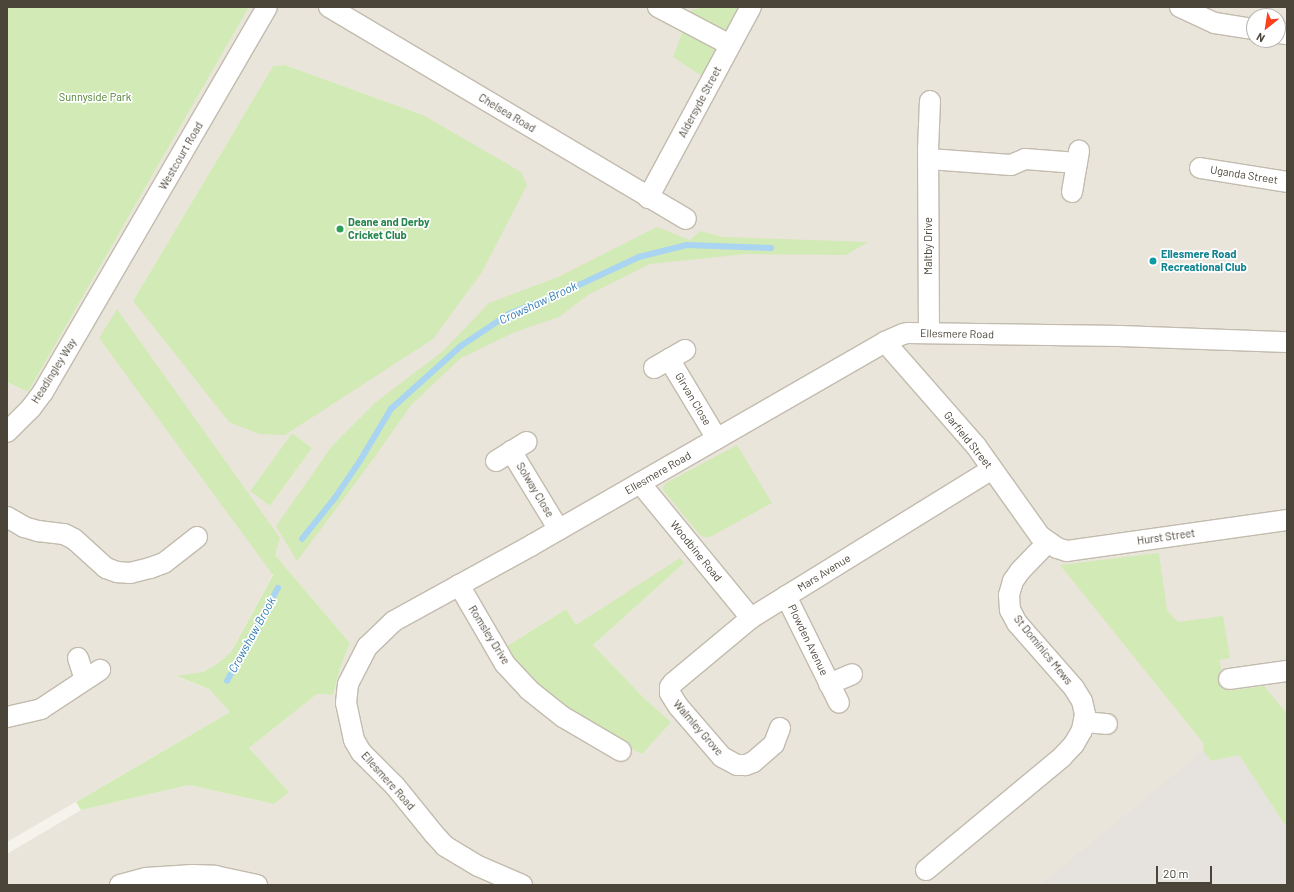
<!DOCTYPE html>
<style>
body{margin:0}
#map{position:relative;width:1294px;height:892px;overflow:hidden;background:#f6f3ec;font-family:Barlow,sans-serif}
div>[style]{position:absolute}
.residential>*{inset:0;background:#eae5da}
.industrial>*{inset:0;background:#e6e2dd}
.green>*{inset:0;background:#d2eab5}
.stream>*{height:5.5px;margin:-2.75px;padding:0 2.75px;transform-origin:2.75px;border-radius:2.75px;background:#a9d4f2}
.roads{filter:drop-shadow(1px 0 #c2bbae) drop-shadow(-1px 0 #c2bbae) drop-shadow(0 1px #c2bbae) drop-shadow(0 -1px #c2bbae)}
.street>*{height:20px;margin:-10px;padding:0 10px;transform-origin:10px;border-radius:10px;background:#fff}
.dots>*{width:11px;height:11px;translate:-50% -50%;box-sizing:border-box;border:2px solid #fff;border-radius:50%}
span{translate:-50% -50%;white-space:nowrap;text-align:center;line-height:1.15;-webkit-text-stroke:3.5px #fff;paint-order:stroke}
.park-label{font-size:11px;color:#4a7f2a}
.street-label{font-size:11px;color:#4b4439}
.leisure-label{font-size:11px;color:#27864d;font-weight:700}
.left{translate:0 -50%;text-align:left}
.culture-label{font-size:11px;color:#0d838f;font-weight:700}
.water-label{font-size:12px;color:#2e7ab2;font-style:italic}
.frame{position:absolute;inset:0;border:8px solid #4b4439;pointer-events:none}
.north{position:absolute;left:1246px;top:8px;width:40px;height:40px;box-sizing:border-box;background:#fff;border:1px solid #b7b4b0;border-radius:50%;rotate:210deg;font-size:11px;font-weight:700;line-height:16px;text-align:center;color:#4b4439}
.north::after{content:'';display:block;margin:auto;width:14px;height:18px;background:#fc3f1d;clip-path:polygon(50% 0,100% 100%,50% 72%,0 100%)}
.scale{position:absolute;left:1156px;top:866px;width:56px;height:18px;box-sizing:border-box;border:2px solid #4b4439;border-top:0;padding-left:5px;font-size:12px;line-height:14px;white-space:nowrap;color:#4b4439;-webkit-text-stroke:3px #fff;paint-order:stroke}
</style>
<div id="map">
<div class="residential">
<i style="clip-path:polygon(evenodd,249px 7px,1287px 7px,1287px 885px,7px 885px,7px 854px,81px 810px,189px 785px,274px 804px,289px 792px,249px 748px,317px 694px,333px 695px,340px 668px,350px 643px,275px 555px,273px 574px,231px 652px,217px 664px,203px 672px,177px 677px,209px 689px,230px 712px,7px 842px,7px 382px,28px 392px,249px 7px,1254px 16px,1278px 16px,1278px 40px,1254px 40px,1254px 16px,249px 7px,285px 65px,423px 115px,133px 301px,273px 66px,285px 65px,249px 7px,292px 433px,312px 448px,270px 506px,250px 491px,292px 433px,249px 7px,684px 563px,593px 645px,644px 698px,671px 722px,504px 648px,566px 609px,576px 625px,684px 563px)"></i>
</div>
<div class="industrial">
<i style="clip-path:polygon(1203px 751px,1211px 761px,1239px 755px,1286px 828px,1287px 885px,1040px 885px)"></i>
</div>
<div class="green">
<i style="clip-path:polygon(7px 7px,249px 7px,28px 392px,7px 382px)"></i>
<i style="clip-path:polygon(707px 7px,751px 7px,711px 82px,673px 57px,691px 10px)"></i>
<i style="clip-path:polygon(285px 65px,423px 115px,521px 172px,527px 185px,482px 272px,433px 339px,285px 435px,259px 434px,229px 422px,133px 301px,273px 66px)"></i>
<i style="clip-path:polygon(657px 227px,690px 240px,700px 231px,723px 237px,868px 242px,846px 255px,746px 254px,650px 264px,588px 295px,559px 317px,515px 332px,461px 358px,411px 405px,374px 458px,297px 561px,276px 526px,332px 446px,376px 402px,442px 352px,489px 303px,558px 277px)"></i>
<i style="clip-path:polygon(117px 309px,280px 538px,275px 555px,350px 643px,340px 668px,333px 695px,317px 694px,249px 748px,289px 792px,274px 804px,189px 785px,81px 810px,76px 802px,230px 712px,209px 689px,176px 676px,203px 672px,217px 664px,231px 652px,273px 575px,99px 338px)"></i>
<i style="clip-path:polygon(292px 433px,312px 448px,270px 506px,250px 491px)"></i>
<i style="clip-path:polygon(737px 445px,772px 503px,710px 537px,704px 537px,700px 535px,663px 490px,663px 487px,666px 483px)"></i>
<i style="clip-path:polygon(1159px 553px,1167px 610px,1178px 622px,1223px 616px,1230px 658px,1219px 660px,1227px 691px,1264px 686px,1287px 714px,1287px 828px,1239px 755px,1211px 761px,1203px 751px,1204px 744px,1060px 565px)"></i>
<i style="clip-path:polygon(680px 558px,684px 563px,593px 645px,644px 698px,671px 722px,642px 754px,567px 714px,550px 702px,504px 648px,566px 609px,576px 625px)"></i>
</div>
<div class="stream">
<i style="left:302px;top:539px;width:53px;rotate:-51.2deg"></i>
<i style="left:335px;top:498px;width:45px;rotate:-56deg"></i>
<i style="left:360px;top:461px;width:61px;rotate:-59.2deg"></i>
<i style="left:391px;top:409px;width:94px;rotate:-42deg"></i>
<i style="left:461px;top:346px;width:58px;rotate:-33.7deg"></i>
<i style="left:509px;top:314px;width:59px;rotate:-21.8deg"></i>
<i style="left:564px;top:292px;width:83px;rotate:-25deg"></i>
<i style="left:639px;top:257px;width:49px;rotate:-14deg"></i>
<i style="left:687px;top:245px;width:84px;rotate:2deg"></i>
<i style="left:227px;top:681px;width:106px;rotate:-61.3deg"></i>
</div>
<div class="roads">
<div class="street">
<i style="left:329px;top:7px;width:415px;rotate:30.7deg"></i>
<i style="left:658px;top:7px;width:81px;rotate:27.8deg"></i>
<i style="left:1180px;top:7px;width:38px;rotate:25deg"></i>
<i style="left:1215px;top:23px;width:39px;rotate:9deg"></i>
<i style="left:1278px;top:33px;width:9px;rotate:6deg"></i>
<i style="left:929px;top:159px;width:82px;rotate:4.2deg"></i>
<i style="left:1011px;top:165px;width:15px;rotate:-23deg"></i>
<i style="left:1025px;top:159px;width:52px;rotate:4.4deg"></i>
<i style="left:1200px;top:168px;width:88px;rotate:9.1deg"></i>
<i style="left:1072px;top:192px;width:42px;rotate:-80.3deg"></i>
<i style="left:648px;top:198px;width:217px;rotate:-61.7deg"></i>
<i style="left:929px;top:333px;width:183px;rotate:-90.3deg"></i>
<i style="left:928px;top:150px;width:49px;rotate:-87.7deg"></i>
<i style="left:885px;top:342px;width:138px;rotate:48.8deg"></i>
<i style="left:976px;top:446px;width:110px;rotate:54.6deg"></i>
<i style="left:1040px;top:536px;width:21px;rotate:35deg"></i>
<i style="left:1057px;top:548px;width:10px;rotate:17deg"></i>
<i style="left:1067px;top:551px;width:222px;rotate:-8deg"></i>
<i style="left:669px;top:359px;width:93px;rotate:59deg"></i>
<i style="left:654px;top:368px;width:36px;rotate:-30deg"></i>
<i style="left:7px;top:432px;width:34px;rotate:-45deg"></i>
<i style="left:31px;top:408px;width:20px;rotate:-53deg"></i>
<i style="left:43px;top:392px;width:445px;rotate:-59.8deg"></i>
<i style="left:511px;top:451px;width:92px;rotate:58.7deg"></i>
<i style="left:496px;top:461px;width:36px;rotate:-32deg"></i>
<i style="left:640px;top:483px;width:175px;rotate:50.6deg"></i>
<i style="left:7px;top:517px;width:20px;rotate:30deg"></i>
<i style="left:24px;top:527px;width:15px;rotate:16deg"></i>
<i style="left:38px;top:531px;width:26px;rotate:7deg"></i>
<i style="left:64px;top:534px;width:11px;rotate:27deg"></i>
<i style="left:74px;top:539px;width:43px;rotate:42.2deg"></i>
<i style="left:106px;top:568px;width:12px;rotate:20deg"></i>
<i style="left:117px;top:572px;width:13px;rotate:4deg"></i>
<i style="left:130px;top:573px;width:21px;rotate:-14deg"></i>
<i style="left:150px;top:568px;width:15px;rotate:-20deg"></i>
<i style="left:164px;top:563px;width:42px;rotate:-38.2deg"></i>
<i style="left:459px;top:585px;width:91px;rotate:59.8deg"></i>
<i style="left:505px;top:664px;width:35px;rotate:47deg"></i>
<i style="left:529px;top:690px;width:43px;rotate:38.5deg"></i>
<i style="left:563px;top:717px;width:67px;rotate:30.4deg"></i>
<i style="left:786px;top:596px;width:119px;rotate:63.6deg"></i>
<i style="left:78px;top:658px;width:22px;rotate:72deg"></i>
<i style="left:1229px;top:679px;width:59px;rotate:-7.9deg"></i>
<i style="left:829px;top:684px;width:25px;rotate:-23deg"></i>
<i style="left:7px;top:717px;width:35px;rotate:-13deg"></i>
<i style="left:41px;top:709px;width:71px;rotate:-33.5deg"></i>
<i style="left:1084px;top:722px;width:23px;rotate:5deg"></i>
<i style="left:780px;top:728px;width:17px;rotate:111deg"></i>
<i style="left:774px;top:744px;width:28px;rotate:139deg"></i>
<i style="left:753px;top:762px;width:8px;rotate:157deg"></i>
<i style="left:746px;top:765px;width:9px;rotate:180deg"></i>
<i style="left:737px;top:765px;width:17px;rotate:-152deg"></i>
<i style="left:722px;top:757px;width:67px;rotate:-130.8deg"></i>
<i style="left:678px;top:706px;width:15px;rotate:-122deg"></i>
<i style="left:670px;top:693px;width:6px;rotate:-90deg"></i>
<i style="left:670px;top:687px;width:5px;rotate:-53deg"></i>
<i style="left:673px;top:683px;width:102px;rotate:-39.8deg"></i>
<i style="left:751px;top:618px;width:283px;rotate:-31.7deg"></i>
<i style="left:926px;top:870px;width:177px;rotate:-39.7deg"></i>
<i style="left:1062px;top:757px;width:18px;rotate:-47deg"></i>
<i style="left:1074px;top:744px;width:16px;rotate:-60deg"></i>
<i style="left:1082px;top:730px;width:16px;rotate:-79deg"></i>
<i style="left:1085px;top:714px;width:13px;rotate:-103deg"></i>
<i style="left:1082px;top:701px;width:15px;rotate:-122deg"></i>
<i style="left:1074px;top:688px;width:86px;rotate:-131.2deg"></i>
<i style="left:1017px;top:623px;width:15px;rotate:-118deg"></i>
<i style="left:1010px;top:610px;width:15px;rotate:-94deg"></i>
<i style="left:1009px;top:595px;width:15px;rotate:-74deg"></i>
<i style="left:1013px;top:581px;width:12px;rotate:-55deg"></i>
<i style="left:1020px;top:571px;width:40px;rotate:-46deg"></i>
<i style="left:120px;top:885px;width:27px;rotate:-15deg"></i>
<i style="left:146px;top:878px;width:46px;rotate:-3.7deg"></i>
<i style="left:192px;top:875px;width:23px;rotate:2deg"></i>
<i style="left:215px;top:876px;width:43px;rotate:12.1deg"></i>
<i style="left:522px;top:885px;width:48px;rotate:-156.6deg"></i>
<i style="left:478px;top:866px;width:39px;rotate:-149deg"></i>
<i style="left:445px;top:846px;width:16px;rotate:-133deg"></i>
<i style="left:434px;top:834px;width:62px;rotate:-129.1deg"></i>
<i style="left:395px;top:786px;width:48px;rotate:-135deg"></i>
<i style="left:361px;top:752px;width:14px;rotate:-120deg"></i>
<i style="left:354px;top:740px;width:38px;rotate:-102deg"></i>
<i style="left:346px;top:703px;width:19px;rotate:-84deg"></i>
<i style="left:348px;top:684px;width:42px;rotate:-62.8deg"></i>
<i style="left:367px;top:647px;width:37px;rotate:-44deg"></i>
<i style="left:394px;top:621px;width:158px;rotate:-28.8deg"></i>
<i style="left:532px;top:545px;width:407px;rotate:-29.9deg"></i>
<i style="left:885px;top:342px;width:20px;rotate:-24deg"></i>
<i style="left:903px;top:334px;width:5px;rotate:-11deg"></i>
<i style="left:908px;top:333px;width:212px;rotate:0.8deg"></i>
<i style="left:1120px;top:336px;width:167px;rotate:2.1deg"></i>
</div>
</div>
<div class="dots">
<i style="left:340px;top:229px;background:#2e9e5b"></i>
<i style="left:1153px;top:261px;background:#0f9aa8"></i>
</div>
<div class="park-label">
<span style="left:95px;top:97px">Sunnyside Park</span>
</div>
<div class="street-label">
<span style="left:700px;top:102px;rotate:-62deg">Aldersyde Street</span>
<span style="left:507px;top:113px;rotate:31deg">Chelsea Road</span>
<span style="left:181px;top:156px;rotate:-60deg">Westcourt Road</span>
<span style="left:1244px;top:175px;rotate:9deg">Uganda Street</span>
<span style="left:928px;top:246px;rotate:-90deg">Maltby Drive</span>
<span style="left:957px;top:334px;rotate:1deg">Ellesmere Road</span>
<span style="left:54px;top:371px;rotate:-58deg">Headingley Way</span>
<span style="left:693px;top:399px;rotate:59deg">Girvan Close</span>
<span style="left:968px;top:440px;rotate:51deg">Garfield Street</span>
<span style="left:658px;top:473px;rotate:-30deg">Ellesmere Road</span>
<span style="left:535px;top:490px;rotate:59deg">Solway Close</span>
<span style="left:1166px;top:537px;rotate:-8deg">Hurst Street</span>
<span style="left:696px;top:551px;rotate:51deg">Woodbine Road</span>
<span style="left:824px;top:573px;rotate:-32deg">Mars Avenue</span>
<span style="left:489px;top:635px;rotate:58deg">Romsley Drive</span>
<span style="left:808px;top:640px;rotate:64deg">Plowden Avenue</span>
<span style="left:1043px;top:650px;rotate:51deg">St Dominics Mews</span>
<span style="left:698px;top:728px;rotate:49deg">Walmley Grove</span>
<span style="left:388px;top:781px;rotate:48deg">Ellesmere Road</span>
</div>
<div class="leisure-label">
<span class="left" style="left:348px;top:229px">Deane and Derby<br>Cricket Club</span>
</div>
<div class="culture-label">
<span class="left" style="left:1161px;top:261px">Ellesmere Road<br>Recreational Club</span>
</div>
<div class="water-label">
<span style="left:538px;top:303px;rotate:-25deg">Crowshaw Brook</span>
<span style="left:252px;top:635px;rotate:-61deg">Crowshaw Brook</span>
</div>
<div class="frame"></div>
<div class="north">N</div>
<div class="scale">20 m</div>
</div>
